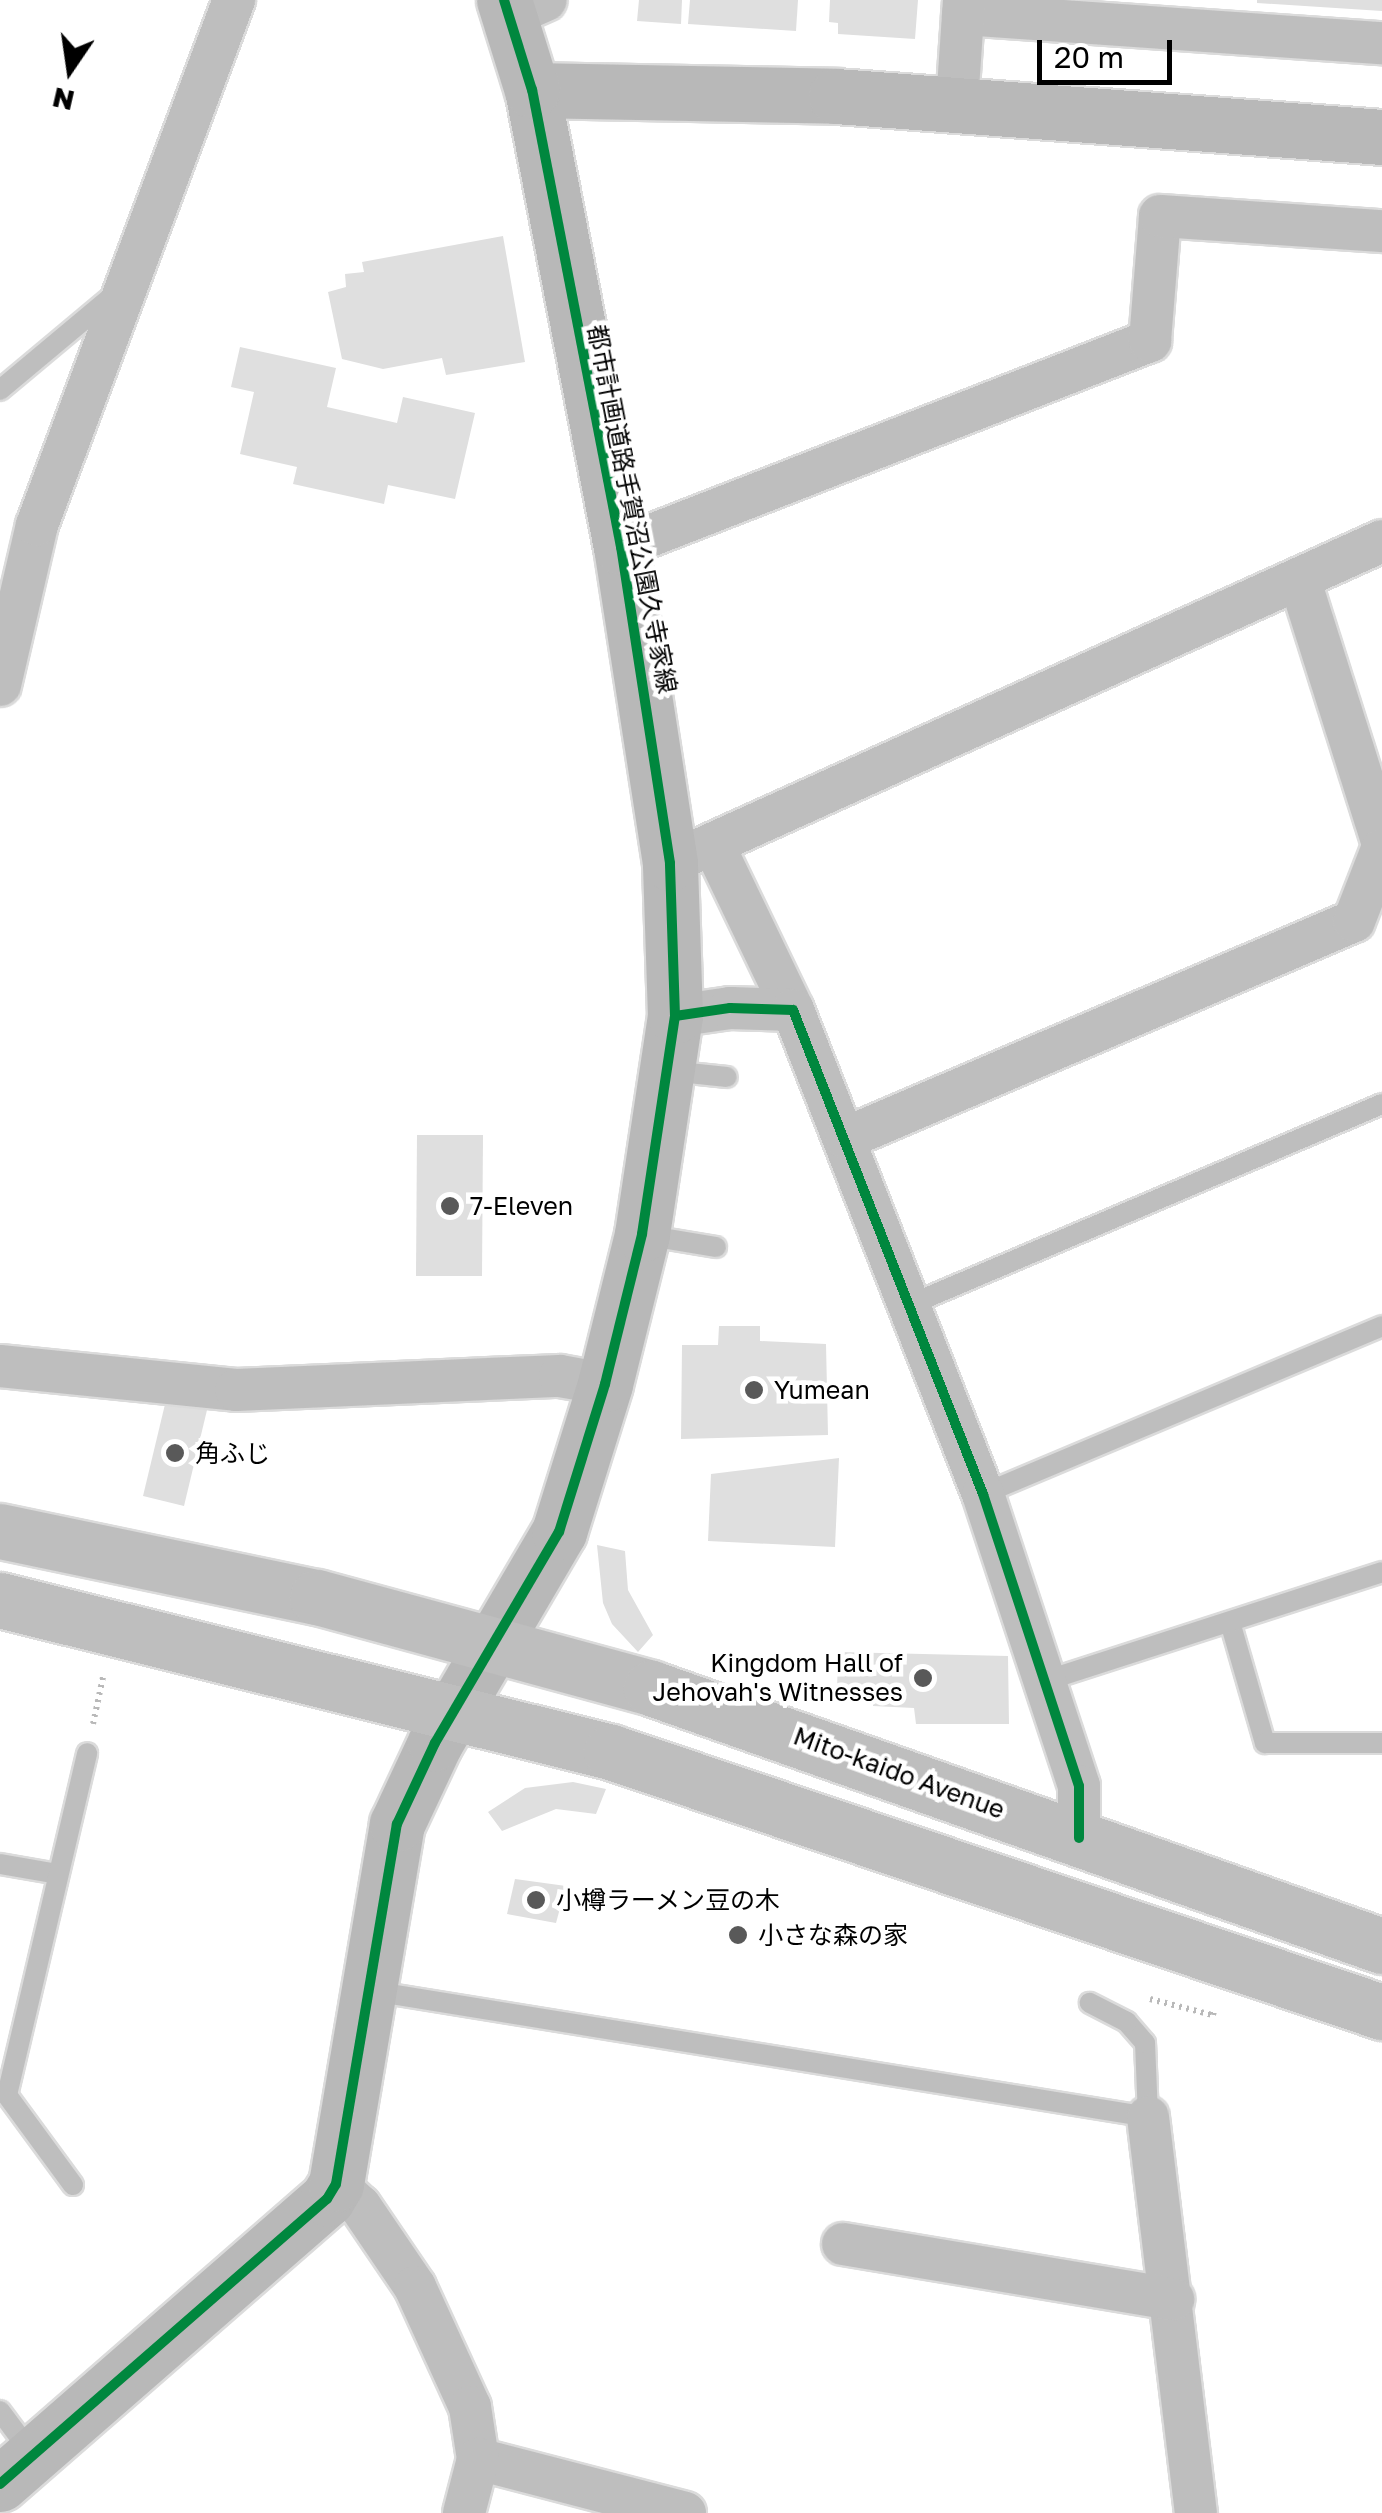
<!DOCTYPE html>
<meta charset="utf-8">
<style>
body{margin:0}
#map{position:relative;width:1382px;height:2513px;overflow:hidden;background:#fff;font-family:"Golos Text","Noto Sans JP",sans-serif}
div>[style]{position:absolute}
.building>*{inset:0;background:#dfdfdf}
.path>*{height:6px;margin-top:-3px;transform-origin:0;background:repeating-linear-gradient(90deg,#b9b9b9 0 2.5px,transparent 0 7.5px)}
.roads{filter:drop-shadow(2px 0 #dbdbdb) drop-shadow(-2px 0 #dbdbdb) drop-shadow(0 2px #dbdbdb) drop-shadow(0 -2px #dbdbdb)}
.lane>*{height:20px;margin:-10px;padding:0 10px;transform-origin:10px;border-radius:10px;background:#bebebe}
.street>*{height:42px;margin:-21px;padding:0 21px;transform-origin:21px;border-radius:21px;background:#bebebe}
.secondary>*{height:55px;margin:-27.5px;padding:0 27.5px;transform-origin:27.5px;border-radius:27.5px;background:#b8b8b8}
.highway>*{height:55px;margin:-27.5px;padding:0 27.5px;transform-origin:27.5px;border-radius:27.5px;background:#bebebe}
.cycleway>*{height:10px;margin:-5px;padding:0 5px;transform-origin:5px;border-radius:5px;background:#00873e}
.dots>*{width:28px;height:28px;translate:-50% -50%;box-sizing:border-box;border:5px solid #fff;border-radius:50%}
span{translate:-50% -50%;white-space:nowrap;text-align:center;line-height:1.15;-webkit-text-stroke:9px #fff;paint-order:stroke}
.street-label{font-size:25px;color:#000}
.poi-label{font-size:25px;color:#000}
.left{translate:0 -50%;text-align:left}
.right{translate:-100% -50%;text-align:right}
.north{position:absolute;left:20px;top:20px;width:100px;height:100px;-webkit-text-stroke:8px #fff;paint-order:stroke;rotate:193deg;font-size:28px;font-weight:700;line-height:40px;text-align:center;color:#000}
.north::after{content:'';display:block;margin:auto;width:35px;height:45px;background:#000;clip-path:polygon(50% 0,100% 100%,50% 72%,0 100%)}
.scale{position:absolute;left:1037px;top:40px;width:135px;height:45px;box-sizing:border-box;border:5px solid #000;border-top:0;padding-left:12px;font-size:30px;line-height:35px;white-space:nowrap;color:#000;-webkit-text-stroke:8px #fff;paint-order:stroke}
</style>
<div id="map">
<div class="building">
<i style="clip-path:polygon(639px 0,682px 0,681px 24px,637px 21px)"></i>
<i style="clip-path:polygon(690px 0,798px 0,796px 31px,688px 24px)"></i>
<i style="clip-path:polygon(830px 0,918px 0,915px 39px,838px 34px,838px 23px,829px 22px)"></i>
<i style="clip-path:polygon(1257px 0,1382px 0,1382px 11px,1257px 3px)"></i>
<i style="clip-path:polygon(503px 236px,525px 362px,446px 375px,442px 358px,383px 369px,342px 359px,328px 292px,346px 287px,345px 274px,364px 272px,362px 262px)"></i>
<i style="clip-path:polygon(240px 347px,336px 368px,327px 407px,397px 423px,403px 397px,475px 413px,455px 499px,388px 485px,384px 504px,293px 484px,297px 467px,240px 454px,254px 392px,231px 387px)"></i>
<i style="clip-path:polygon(417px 1135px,483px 1135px,482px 1276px,416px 1276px)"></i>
<i style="clip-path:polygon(719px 1326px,760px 1326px,760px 1341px,826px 1344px,828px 1435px,681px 1439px,682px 1345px,718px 1345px)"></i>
<i style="clip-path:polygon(166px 1400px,207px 1410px,184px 1506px,143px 1496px)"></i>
<i style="clip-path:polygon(839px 1458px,835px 1547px,708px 1541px,711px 1474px)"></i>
<i style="clip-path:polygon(597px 1545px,625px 1551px,628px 1590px,653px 1635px,638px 1652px,612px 1624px,603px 1603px)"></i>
<i style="clip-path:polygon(838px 1652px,1008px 1656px,1009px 1724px,916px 1724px,914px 1708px,873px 1706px,873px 1695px,837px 1691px)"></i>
<i style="clip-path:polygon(573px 1782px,606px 1789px,596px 1814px,556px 1809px,502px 1831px,488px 1812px,525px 1788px)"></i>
<i style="clip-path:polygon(515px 1879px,566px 1886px,556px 1923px,507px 1914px)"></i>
</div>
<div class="path">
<i style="left:93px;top:1724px;width:48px;rotate:-78deg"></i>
<i style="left:1150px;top:1999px;width:65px;rotate:14.3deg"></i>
<i style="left:1213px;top:2015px;width:7px;rotate:-74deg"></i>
</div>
<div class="roads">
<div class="lane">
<i style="left:0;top:390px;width:150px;rotate:-39.9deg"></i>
<i style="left:670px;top:1071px;width:57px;rotate:6deg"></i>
<i style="left:644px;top:1235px;width:73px;rotate:9.5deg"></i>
<i style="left:907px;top:1306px;width:516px;rotate:-23.04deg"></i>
<i style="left:983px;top:1494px;width:433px;rotate:-22.8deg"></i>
<i style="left:1230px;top:1622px;width:126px;rotate:73.9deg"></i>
<i style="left:1265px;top:1743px;width:117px"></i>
<i style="left:1045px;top:1681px;width:354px;rotate:-17.9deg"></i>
<i style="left:0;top:1864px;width:59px;rotate:9.8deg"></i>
<i style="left:372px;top:1991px;width:786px;rotate:9.22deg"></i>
<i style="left:1148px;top:2117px;width:74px;rotate:-92.3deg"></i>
<i style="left:1145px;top:2043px;width:28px;rotate:-131deg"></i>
<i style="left:1127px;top:2022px;width:42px;rotate:-152.8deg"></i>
<i style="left:73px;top:2185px;width:112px;rotate:-126.3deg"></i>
<i style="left:7px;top:2095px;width:351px;rotate:-76.8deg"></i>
<i style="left:0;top:2411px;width:54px;rotate:53.3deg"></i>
</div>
<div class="street">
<i style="left:963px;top:14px;width:420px;rotate:4deg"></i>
<i style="left:510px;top:16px;width:39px;rotate:-24deg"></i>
<i style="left:957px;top:103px;width:103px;rotate:-86.1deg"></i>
<i style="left:621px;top:547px;width:568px;rotate:-21.28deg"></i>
<i style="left:1150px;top:341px;width:125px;rotate:-85.4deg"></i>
<i style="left:1160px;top:216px;width:223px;rotate:3.9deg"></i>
<i style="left:1300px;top:581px;width:273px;rotate:72.5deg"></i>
<i style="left:0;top:685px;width:164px;rotate:-77deg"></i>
<i style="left:37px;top:525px;width:561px;rotate:-69.43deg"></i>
<i style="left:714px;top:846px;width:182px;rotate:64.3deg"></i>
<i style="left:670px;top:863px;width:781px;rotate:-24.33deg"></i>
<i style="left:675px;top:1016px;width:56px;rotate:-8.3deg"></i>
<i style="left:730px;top:1008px;width:63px;rotate:1.8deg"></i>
<i style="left:793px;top:1010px;width:520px;rotate:68.57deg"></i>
<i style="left:983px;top:1494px;width:307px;rotate:71.8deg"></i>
<i style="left:1079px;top:1786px;width:52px;rotate:90deg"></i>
<i style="left:846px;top:1138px;width:552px;rotate:-23.13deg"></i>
<i style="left:1354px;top:921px;width:77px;rotate:-68.7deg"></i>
<i style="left:0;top:1366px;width:237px;rotate:5.8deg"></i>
<i style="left:236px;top:1390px;width:324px;rotate:-2.5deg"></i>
<i style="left:560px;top:1376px;width:46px;rotate:10.1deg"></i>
<i style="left:1148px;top:2117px;width:399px;rotate:83.1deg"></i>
<i style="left:336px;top:2184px;width:33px;rotate:43deg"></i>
<i style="left:360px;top:2206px;width:98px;rotate:55.8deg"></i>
<i style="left:415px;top:2287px;width:132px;rotate:65.4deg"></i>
<i style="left:470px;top:2407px;width:53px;rotate:81.3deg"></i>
<i style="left:478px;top:2459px;width:214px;rotate:14.6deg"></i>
<i style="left:843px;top:2244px;width:335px;rotate:9.5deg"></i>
<i style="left:464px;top:2513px;width:56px;rotate:-75.5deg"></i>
</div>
<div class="secondary">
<i style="left:532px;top:90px;width:304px;rotate:1.1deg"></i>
<i style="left:836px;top:96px;width:548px;rotate:4.29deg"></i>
<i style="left:0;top:2484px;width:434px;rotate:-41.1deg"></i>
<i style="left:327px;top:2199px;width:17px;rotate:-59deg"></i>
<i style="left:336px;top:2184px;width:365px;rotate:-80.4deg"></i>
<i style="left:397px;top:1824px;width:89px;rotate:-64.9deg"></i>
<i style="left:435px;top:1743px;width:245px;rotate:-59.6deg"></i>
<i style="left:559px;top:1532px;width:155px;rotate:-72.7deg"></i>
<i style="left:605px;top:1384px;width:154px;rotate:-76.1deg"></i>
<i style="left:642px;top:1234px;width:220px;rotate:-81.4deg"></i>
<i style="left:675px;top:1016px;width:153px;rotate:-91.9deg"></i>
<i style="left:670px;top:863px;width:320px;rotate:-98.8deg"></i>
<i style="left:621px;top:547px;width:466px;rotate:-101deg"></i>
<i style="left:532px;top:90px;width:94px;rotate:-107.3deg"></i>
</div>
<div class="highway">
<i style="left:0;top:1531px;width:324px;rotate:11.8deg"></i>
<i style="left:317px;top:1597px;width:346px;rotate:15.2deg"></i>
<i style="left:651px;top:1688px;width:775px;rotate:19.44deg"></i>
<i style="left:0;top:1600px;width:630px;rotate:13.97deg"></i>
<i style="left:611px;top:1752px;width:814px;rotate:18.64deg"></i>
</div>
</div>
<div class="cycleway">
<i style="left:675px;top:1016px;width:56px;rotate:-8.3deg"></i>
<i style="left:730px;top:1008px;width:63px;rotate:1.8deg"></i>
<i style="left:793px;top:1010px;width:520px;rotate:68.57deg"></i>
<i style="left:983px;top:1494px;width:307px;rotate:71.8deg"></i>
<i style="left:1079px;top:1786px;width:52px;rotate:90deg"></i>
<i style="left:0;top:2484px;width:434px;rotate:-41.1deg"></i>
<i style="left:327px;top:2199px;width:17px;rotate:-59deg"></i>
<i style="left:336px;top:2184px;width:365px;rotate:-80.4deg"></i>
<i style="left:397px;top:1824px;width:89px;rotate:-64.9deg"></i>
<i style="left:435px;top:1743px;width:245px;rotate:-59.6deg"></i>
<i style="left:559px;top:1532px;width:155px;rotate:-72.7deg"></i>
<i style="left:605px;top:1384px;width:154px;rotate:-76.1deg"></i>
<i style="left:642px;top:1234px;width:220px;rotate:-81.4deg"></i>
<i style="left:675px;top:1016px;width:153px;rotate:-91.9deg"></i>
<i style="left:670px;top:863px;width:320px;rotate:-98.8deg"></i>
<i style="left:621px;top:547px;width:466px;rotate:-101deg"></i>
<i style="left:532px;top:90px;width:94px;rotate:-107.3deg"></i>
</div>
<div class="dots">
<i style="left:450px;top:1206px;background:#595959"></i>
<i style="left:754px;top:1390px;background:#595959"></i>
<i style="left:175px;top:1453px;background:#595959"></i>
<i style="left:923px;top:1678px;background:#595959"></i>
<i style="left:536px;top:1900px;background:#595959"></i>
<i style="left:738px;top:1935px;background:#595959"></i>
</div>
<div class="street-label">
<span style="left:632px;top:509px;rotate:79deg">都市計画道路手賀沼公園久寺家線</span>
<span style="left:899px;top:1773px;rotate:20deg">Mito-kaido Avenue</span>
</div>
<div class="poi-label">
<span class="left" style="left:470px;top:1206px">7-Eleven</span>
<span class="left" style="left:774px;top:1390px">Yumean</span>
<span class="left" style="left:195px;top:1453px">角ふじ</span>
<span class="right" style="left:903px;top:1678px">Kingdom Hall of<br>Jehovah's Witnesses</span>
<span class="left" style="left:556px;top:1900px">小樽ラーメン豆の木</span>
<span class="left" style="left:758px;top:1935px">小さな森の家</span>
</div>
<div class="north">N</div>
<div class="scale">20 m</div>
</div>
